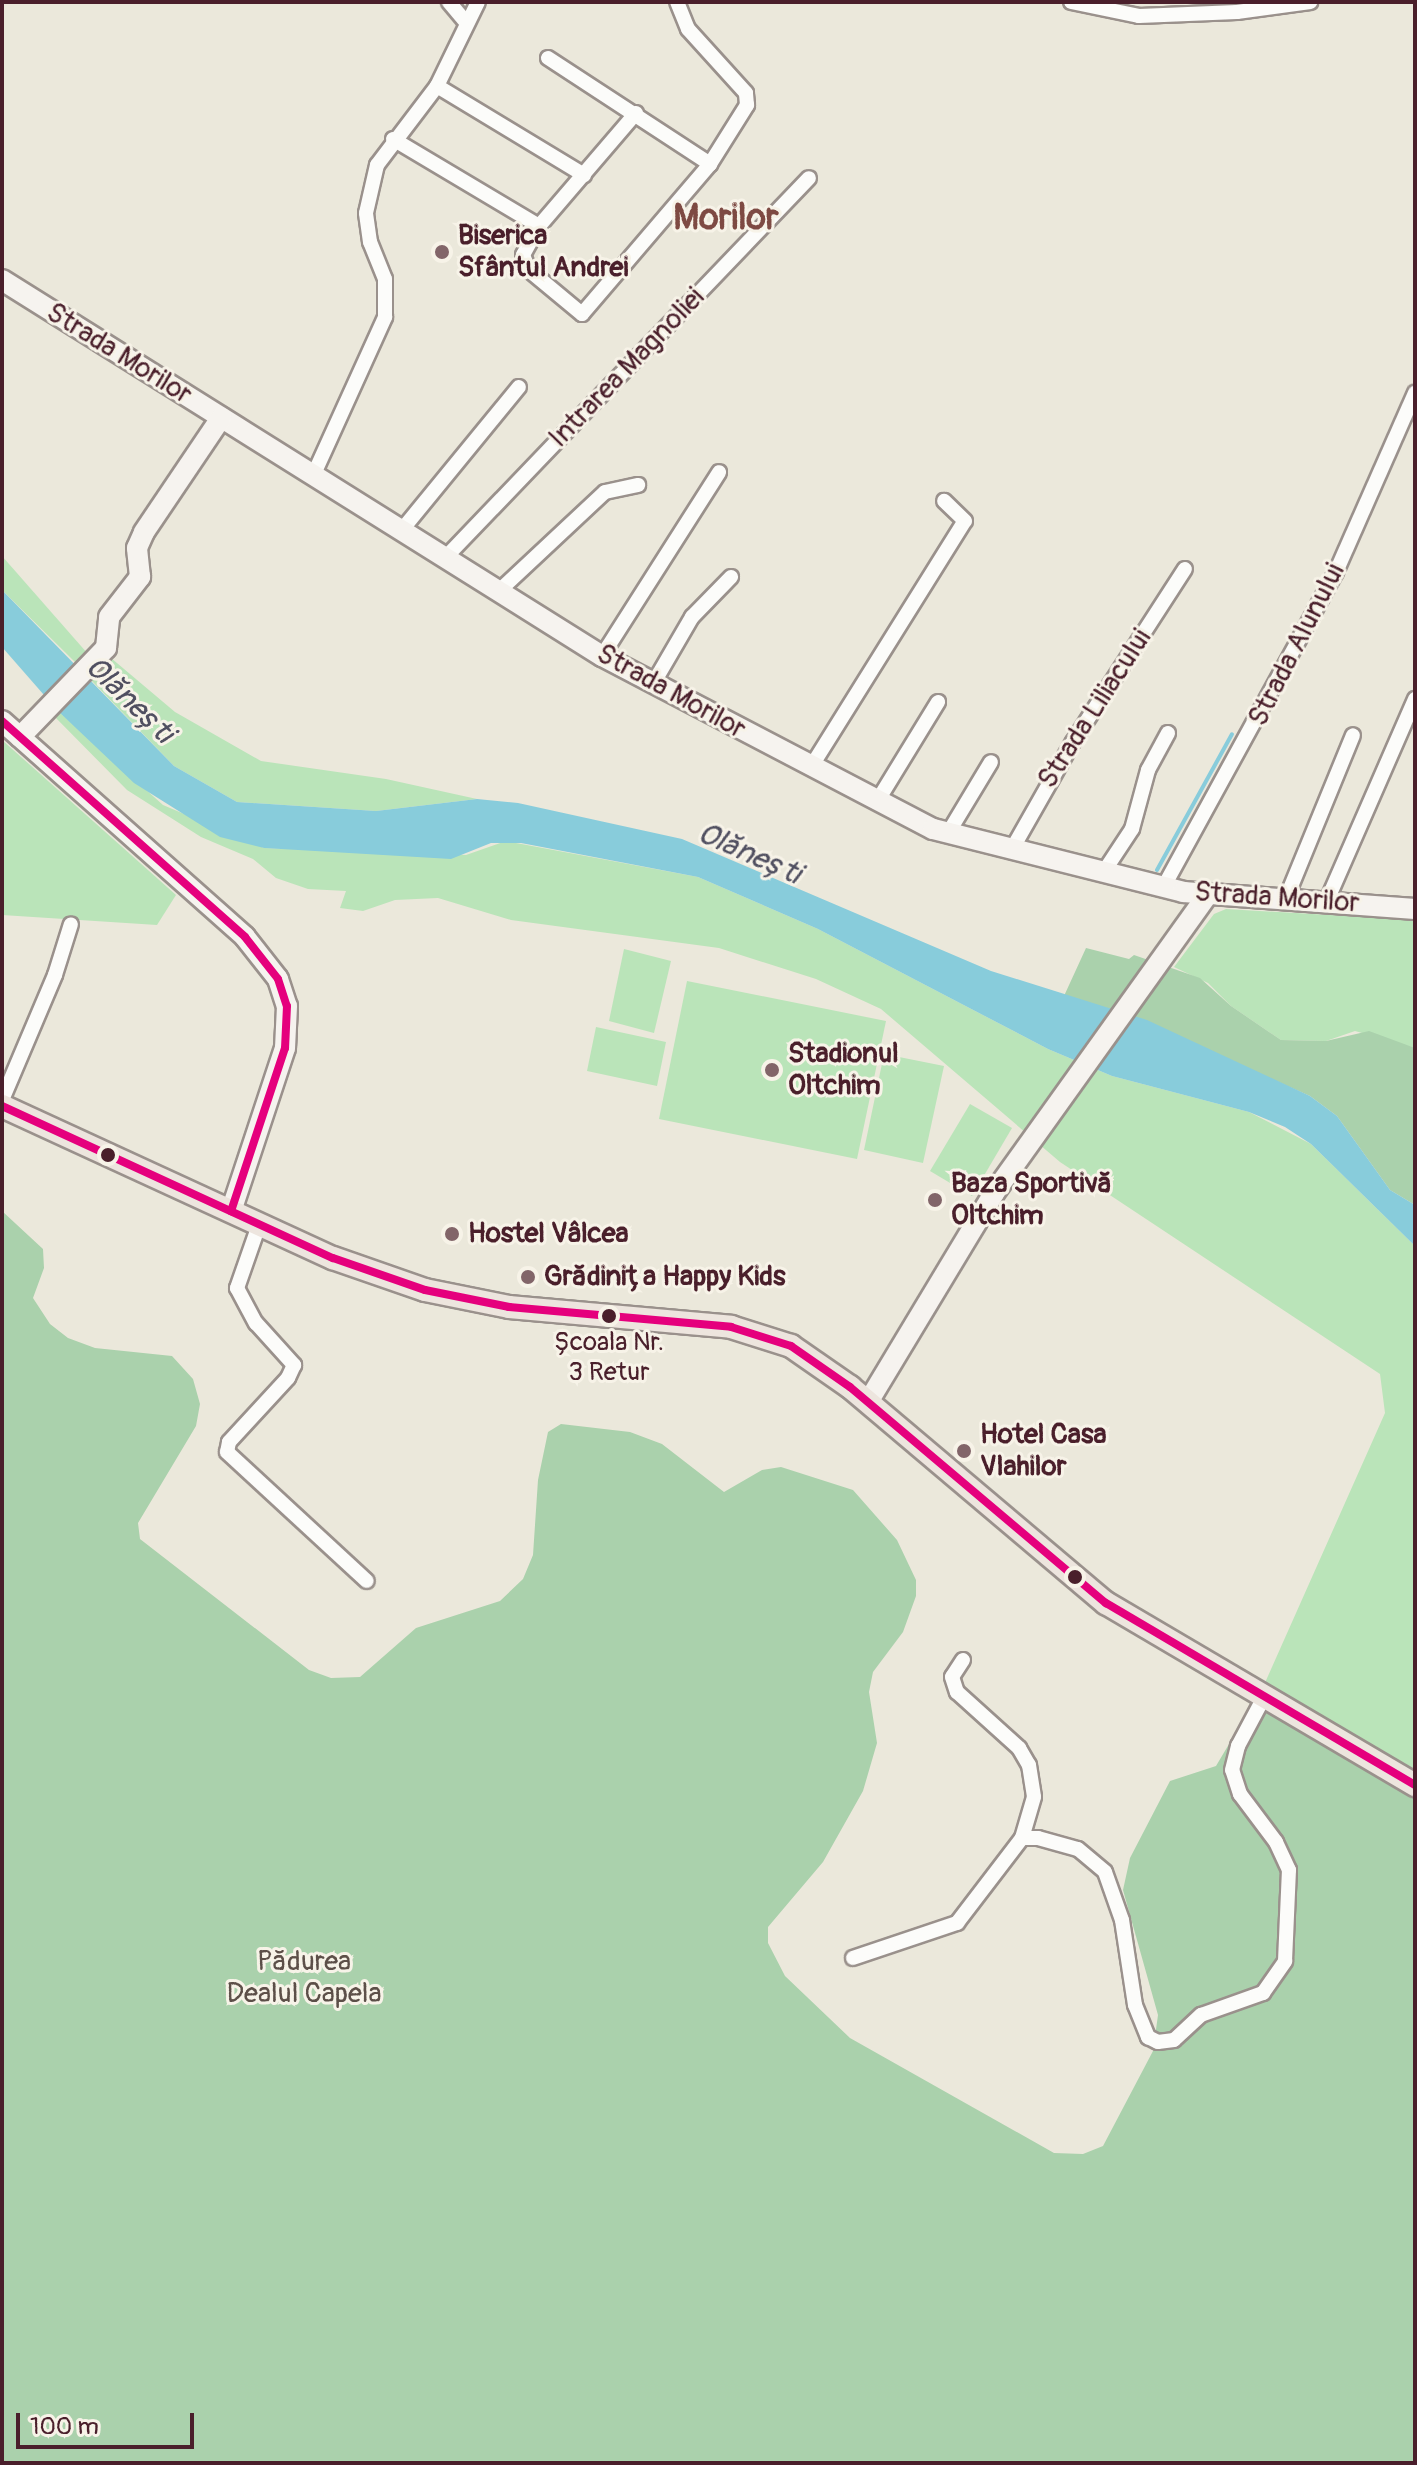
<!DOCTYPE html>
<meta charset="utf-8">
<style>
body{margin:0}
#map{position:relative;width:1417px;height:2465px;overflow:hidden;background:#ebe8db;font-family:Pangolin,sans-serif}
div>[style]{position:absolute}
.green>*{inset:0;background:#bae4b9}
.forest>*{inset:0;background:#aad1ac}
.water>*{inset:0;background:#88ccdb}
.stream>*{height:4px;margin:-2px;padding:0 2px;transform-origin:2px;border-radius:2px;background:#88ccdb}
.roads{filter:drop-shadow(2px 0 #9a918c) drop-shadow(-2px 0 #9a918c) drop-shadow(0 2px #9a918c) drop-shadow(0 -2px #9a918c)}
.street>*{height:14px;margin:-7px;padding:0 7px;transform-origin:7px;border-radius:7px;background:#fcfcfa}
.secondary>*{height:20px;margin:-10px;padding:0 10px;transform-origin:10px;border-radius:10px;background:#f6f3ef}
.primary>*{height:22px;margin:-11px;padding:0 11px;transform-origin:11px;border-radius:11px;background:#ede5de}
.bus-1>*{height:8px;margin:-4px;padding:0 4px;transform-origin:4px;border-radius:4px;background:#e5007d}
.dots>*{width:22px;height:22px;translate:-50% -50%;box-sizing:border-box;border:4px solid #f7f3e8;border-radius:50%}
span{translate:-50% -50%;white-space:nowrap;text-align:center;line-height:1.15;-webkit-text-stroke:6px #f7f3e8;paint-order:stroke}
.bus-label{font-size:26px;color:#4a1f2b}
.poi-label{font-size:28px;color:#4a1f2b;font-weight:700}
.left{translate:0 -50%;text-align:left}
.street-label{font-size:28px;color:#4a1f2b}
.park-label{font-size:28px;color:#5c4f48}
.water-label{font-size:30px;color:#504f60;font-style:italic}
.district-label{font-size:36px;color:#7e4a43;font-weight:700}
.frame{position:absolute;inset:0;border:4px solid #4a1f2b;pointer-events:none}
.scale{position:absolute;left:16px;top:2413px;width:178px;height:36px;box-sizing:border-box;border:4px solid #4a1f2b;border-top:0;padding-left:10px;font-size:24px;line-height:28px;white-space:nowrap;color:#4a1f2b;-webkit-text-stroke:6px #f7f3e8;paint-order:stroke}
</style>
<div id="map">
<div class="green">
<i style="clip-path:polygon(2px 556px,88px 654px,77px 664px,2px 590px)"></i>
<i style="clip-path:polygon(111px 658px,175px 712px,261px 761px,386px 779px,477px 799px,376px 811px,237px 802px,174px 766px,90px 679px)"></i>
<i style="clip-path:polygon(58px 711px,163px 805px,264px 848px,466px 855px,506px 841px,698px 877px,818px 929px,1048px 1049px,1112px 1076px,1249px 1112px,1311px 1144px,1415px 1246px,1415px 1774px,1264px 1685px,1385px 1413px,1380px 1374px,1060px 1162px,881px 1009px,816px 979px,719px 948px,511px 920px,438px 898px,395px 900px,363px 911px,340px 908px,346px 891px,308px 889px,276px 878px,253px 859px,201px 837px,127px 790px,53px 715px)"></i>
<i style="clip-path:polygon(2px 740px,176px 895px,157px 925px,2px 915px)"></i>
<i style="clip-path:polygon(1226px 909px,1415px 920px,1415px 1048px,1355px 1031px,1326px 1041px,1281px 1040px,1231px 1006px,1208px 983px,1174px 967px,1214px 914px)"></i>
<i style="clip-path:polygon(624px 949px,671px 961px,654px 1033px,609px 1021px)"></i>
<i style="clip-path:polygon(687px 981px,886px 1021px,857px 1159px,659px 1119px)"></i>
<i style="clip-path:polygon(596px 1027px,666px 1042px,657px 1086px,587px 1071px)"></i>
<i style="clip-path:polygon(884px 1054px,944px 1066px,923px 1163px,864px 1150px)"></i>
<i style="clip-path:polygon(970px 1104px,1012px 1128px,972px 1196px,930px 1171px)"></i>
</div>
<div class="forest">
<i style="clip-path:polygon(1086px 948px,1129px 959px,1134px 955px,1200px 978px,1231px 1006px,1281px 1040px,1326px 1041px,1369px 1031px,1415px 1048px,1415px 1205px,1390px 1190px,1337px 1116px,1310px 1096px,1199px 1047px,1064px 996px)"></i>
<i style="clip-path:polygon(2px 1211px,43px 1249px,44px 1268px,33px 1298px,50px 1324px,68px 1338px,95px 1348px,172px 1356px,193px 1379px,200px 1404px,196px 1426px,138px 1523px,140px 1539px,309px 1670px,331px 1678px,360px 1677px,416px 1628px,500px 1601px,523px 1579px,533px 1555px,538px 1480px,548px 1432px,561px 1424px,630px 1432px,662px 1444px,724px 1492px,762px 1470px,781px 1467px,853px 1490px,897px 1540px,916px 1580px,916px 1596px,903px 1632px,873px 1672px,869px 1692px,877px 1743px,863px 1791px,823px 1862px,768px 1927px,768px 1943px,785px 1976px,850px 2038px,1054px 2153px,1083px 2154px,1103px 2146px,1153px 2051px,1158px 2015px,1123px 1890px,1130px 1858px,1170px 1781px,1216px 1766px,1264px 1685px,1415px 1774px,1415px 2463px,2px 2463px)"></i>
</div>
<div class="water">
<i style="clip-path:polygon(2px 590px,174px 766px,237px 802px,376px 811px,477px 799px,518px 803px,682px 839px,991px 971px,1147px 1020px,1310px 1096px,1337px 1116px,1390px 1190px,1415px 1205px,1415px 1246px,1311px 1144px,1285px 1127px,1249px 1112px,1112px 1076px,1048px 1049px,818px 929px,698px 877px,521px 843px,491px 843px,451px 859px,264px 848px,220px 837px,134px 783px,58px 711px,2px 647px)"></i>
</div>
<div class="stream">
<i style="left:1157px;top:870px;width:155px;rotate:-61.1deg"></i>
</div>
<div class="roads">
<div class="street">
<i style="left:449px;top:2px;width:25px;rotate:50deg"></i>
<i style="left:1071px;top:2px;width:69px;rotate:11.6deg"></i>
<i style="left:1139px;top:16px;width:98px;rotate:-2.3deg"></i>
<i style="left:1237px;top:12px;width:74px;rotate:-7.8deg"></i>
<i style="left:548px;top:58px;width:194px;rotate:33.2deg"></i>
<i style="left:437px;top:86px;width:172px;rotate:31.2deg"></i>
<i style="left:636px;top:113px;width:149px;rotate:130.6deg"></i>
<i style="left:539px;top:226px;width:33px;rotate:119deg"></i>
<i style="left:523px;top:255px;width:16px;rotate:68deg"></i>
<i style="left:529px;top:270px;width:69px;rotate:39.7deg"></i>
<i style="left:582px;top:314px;width:197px;rotate:-49.5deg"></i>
<i style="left:710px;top:164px;width:70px;rotate:-57.9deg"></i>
<i style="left:747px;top:105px;width:12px;rotate:-95deg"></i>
<i style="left:746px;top:93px;width:86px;rotate:-132.2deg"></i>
<i style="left:688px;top:29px;width:29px;rotate:-112deg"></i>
<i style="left:393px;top:139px;width:170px;rotate:30.8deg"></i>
<i style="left:313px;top:476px;width:175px;rotate:-65.6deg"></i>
<i style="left:385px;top:317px;width:38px;rotate:-90deg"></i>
<i style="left:385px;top:279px;width:40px;rotate:-112deg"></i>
<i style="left:370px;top:242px;width:29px;rotate:-98deg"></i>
<i style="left:366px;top:213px;width:49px;rotate:-77.1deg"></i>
<i style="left:377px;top:165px;width:99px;rotate:-52.8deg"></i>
<i style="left:437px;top:86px;width:93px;rotate:-64deg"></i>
<i style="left:401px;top:531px;width:186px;rotate:-50.7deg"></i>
<i style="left:445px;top:558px;width:526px;rotate:-46.23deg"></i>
<i style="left:498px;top:592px;width:146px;rotate:-43.1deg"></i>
<i style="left:605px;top:492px;width:34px;rotate:-12deg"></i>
<i style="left:602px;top:656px;width:218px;rotate:-57.5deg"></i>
<i style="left:653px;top:684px;width:78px;rotate:-59.8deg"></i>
<i style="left:692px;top:617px;width:56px;rotate:-45.7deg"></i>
<i style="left:811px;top:767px;width:290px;rotate:-58deg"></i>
<i style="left:965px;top:521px;width:29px;rotate:-136deg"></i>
<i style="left:878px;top:800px;width:115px;rotate:-58.5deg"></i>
<i style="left:947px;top:835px;width:85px;rotate:-58.9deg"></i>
<i style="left:1011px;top:851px;width:125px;rotate:-60.4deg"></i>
<i style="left:1073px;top:742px;width:206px;rotate:-57.1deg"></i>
<i style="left:1103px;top:873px;width:53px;rotate:-56.6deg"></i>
<i style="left:1132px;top:829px;width:61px;rotate:-74.8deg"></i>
<i style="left:1148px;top:770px;width:42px;rotate:-61.6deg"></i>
<i style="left:1163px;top:888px;width:360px;rotate:-61.3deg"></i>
<i style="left:1336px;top:572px;width:196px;rotate:-66.2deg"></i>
<i style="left:1285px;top:901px;width:179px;rotate:-67.7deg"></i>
<i style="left:1326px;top:903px;width:223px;rotate:-66.4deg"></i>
<i style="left:2px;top:1100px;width:136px;rotate:-67deg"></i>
<i style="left:55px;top:975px;width:53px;rotate:-72.6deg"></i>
<i style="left:259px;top:1225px;width:67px;rotate:109.2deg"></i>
<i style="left:237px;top:1288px;width:40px;rotate:62deg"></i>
<i style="left:256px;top:1323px;width:57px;rotate:47.9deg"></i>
<i style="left:294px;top:1365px;width:14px;rotate:115deg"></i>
<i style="left:288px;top:1378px;width:87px;rotate:132.7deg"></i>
<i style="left:229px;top:1442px;width:10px;rotate:101deg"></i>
<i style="left:227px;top:1452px;width:190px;rotate:42.7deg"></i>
<i style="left:963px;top:1660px;width:20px;rotate:123deg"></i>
<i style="left:952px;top:1677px;width:16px;rotate:72deg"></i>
<i style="left:957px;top:1692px;width:84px;rotate:42.1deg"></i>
<i style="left:1019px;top:1748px;width:20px;rotate:60deg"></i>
<i style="left:1029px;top:1765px;width:32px;rotate:81deg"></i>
<i style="left:1034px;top:1797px;width:43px;rotate:106.3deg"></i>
<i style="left:853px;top:1958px;width:110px;rotate:-18.6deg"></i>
<i style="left:957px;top:1923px;width:107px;rotate:-52.6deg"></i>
<i style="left:1022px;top:1838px;width:16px"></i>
<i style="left:1038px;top:1838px;width:41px;rotate:15.4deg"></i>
<i style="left:1078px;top:1849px;width:35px;rotate:40deg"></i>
<i style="left:1105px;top:1872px;width:51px;rotate:70.5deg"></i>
<i style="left:1122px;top:1920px;width:86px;rotate:81.3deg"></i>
<i style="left:1135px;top:2005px;width:35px;rotate:68deg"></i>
<i style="left:1148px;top:2037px;width:11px;rotate:27deg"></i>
<i style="left:1158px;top:2042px;width:16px;rotate:-7deg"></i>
<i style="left:1174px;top:2040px;width:37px;rotate:-43deg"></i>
<i style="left:1201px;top:2015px;width:66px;rotate:-19.5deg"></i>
<i style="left:1263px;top:1993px;width:39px;rotate:-55deg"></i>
<i style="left:1285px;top:1961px;width:91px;rotate:-87.5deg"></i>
<i style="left:1289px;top:1870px;width:31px;rotate:-115deg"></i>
<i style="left:1276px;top:1842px;width:60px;rotate:-126.9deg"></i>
<i style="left:1240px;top:1794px;width:25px;rotate:-108deg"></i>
<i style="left:1232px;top:1770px;width:25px;rotate:-76deg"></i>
<i style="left:1238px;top:1746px;width:55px;rotate:-62deg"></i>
</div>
<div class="secondary">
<i style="left:2px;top:280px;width:708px;rotate:32.07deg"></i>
<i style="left:602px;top:656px;width:373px;rotate:27.6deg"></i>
<i style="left:933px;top:829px;width:258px;rotate:14.1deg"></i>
<i style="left:1183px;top:892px;width:233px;rotate:4.2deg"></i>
<i style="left:2px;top:721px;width:325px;rotate:41.6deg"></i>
<i style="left:245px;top:937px;width:53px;rotate:51.8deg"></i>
<i style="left:278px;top:979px;width:28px;rotate:72deg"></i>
<i style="left:287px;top:1006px;width:42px;rotate:92.7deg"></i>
<i style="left:285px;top:1048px;width:172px;rotate:108.3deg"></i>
<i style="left:20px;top:737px;width:124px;rotate:-46deg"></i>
<i style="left:106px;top:648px;width:31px;rotate:-84deg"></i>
<i style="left:109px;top:617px;width:51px;rotate:-52.2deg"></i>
<i style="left:140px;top:577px;width:29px;rotate:-96deg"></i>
<i style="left:137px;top:548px;width:17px;rotate:-66deg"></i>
<i style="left:144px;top:532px;width:138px;rotate:-56deg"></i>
<i style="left:868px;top:1402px;width:244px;rotate:-58.9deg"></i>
<i style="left:994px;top:1193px;width:366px;rotate:-54.4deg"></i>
</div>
<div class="primary">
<i style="left:2px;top:1106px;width:364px;rotate:24.7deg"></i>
<i style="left:333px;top:1258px;width:97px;rotate:19.2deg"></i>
<i style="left:425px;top:1290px;width:86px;rotate:11.4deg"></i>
<i style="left:509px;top:1307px;width:223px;rotate:5.1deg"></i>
<i style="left:731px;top:1327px;width:63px;rotate:17.6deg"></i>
<i style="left:791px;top:1346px;width:72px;rotate:34.8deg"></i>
<i style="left:850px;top:1387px;width:335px;rotate:40.2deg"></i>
<i style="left:1106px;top:1603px;width:359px;rotate:30.5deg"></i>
</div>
</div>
<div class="bus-1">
<i style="left:2px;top:721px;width:325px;rotate:41.6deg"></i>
<i style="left:245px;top:937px;width:53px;rotate:51.8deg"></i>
<i style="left:278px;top:979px;width:28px;rotate:72deg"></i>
<i style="left:287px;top:1006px;width:42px;rotate:92.7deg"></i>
<i style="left:285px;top:1048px;width:172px;rotate:108.3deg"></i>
<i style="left:2px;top:1106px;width:364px;rotate:24.7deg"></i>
<i style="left:333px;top:1258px;width:97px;rotate:19.2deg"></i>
<i style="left:425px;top:1290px;width:86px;rotate:11.4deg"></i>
<i style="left:509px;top:1307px;width:223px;rotate:5.1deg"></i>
<i style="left:731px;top:1327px;width:63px;rotate:17.6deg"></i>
<i style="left:791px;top:1346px;width:72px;rotate:34.8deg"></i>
<i style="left:850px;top:1387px;width:335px;rotate:40.2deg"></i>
<i style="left:1106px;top:1603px;width:359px;rotate:30.5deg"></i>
</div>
<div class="dots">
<i style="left:442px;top:252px;background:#826569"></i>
<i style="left:772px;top:1070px;background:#826569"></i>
<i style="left:108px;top:1155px;background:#4a1f2b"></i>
<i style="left:935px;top:1200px;background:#826569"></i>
<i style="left:452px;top:1234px;background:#826569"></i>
<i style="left:528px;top:1277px;background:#826569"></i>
<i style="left:609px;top:1316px;background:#4a1f2b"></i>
<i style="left:964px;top:1451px;background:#826569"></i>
<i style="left:1075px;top:1577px;background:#4a1f2b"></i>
</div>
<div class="bus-label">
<span style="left:609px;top:1358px">Școala Nr.<br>3 Retur</span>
</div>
<div class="poi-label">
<span class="left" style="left:458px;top:252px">Biserica<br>Sfântul Andrei</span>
<span class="left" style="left:788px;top:1070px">Stadionul<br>Oltchim</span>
<span class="left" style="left:951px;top:1200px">Baza Sportivă<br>Oltchim</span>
<span class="left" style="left:468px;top:1234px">Hostel Vâlcea</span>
<span class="left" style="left:544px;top:1277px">Grădinița Happy Kids</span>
<span class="left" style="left:980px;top:1451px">Hotel Casa<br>Vlahilor</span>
</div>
<div class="street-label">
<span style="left:119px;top:354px;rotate:32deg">Strada Morilor</span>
<span style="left:627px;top:368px;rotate:-46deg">Intrarea Magnoliei</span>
<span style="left:1297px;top:645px;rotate:-63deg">Strada Alunului</span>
<span style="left:671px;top:692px;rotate:29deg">Strada Morilor</span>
<span style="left:1095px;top:709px;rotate:-57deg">Strada Liliacului</span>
<span style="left:1277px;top:898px;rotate:4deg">Strada Morilor</span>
</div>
<div class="park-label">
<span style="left:304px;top:1978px">Pădurea<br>Dealul Capela</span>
</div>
<div class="water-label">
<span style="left:129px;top:700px;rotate:44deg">Olănești</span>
<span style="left:749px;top:854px;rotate:24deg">Olănești</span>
</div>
<div class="district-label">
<span style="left:726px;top:218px">Morilor</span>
</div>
<div class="frame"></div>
<div class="scale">100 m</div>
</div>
